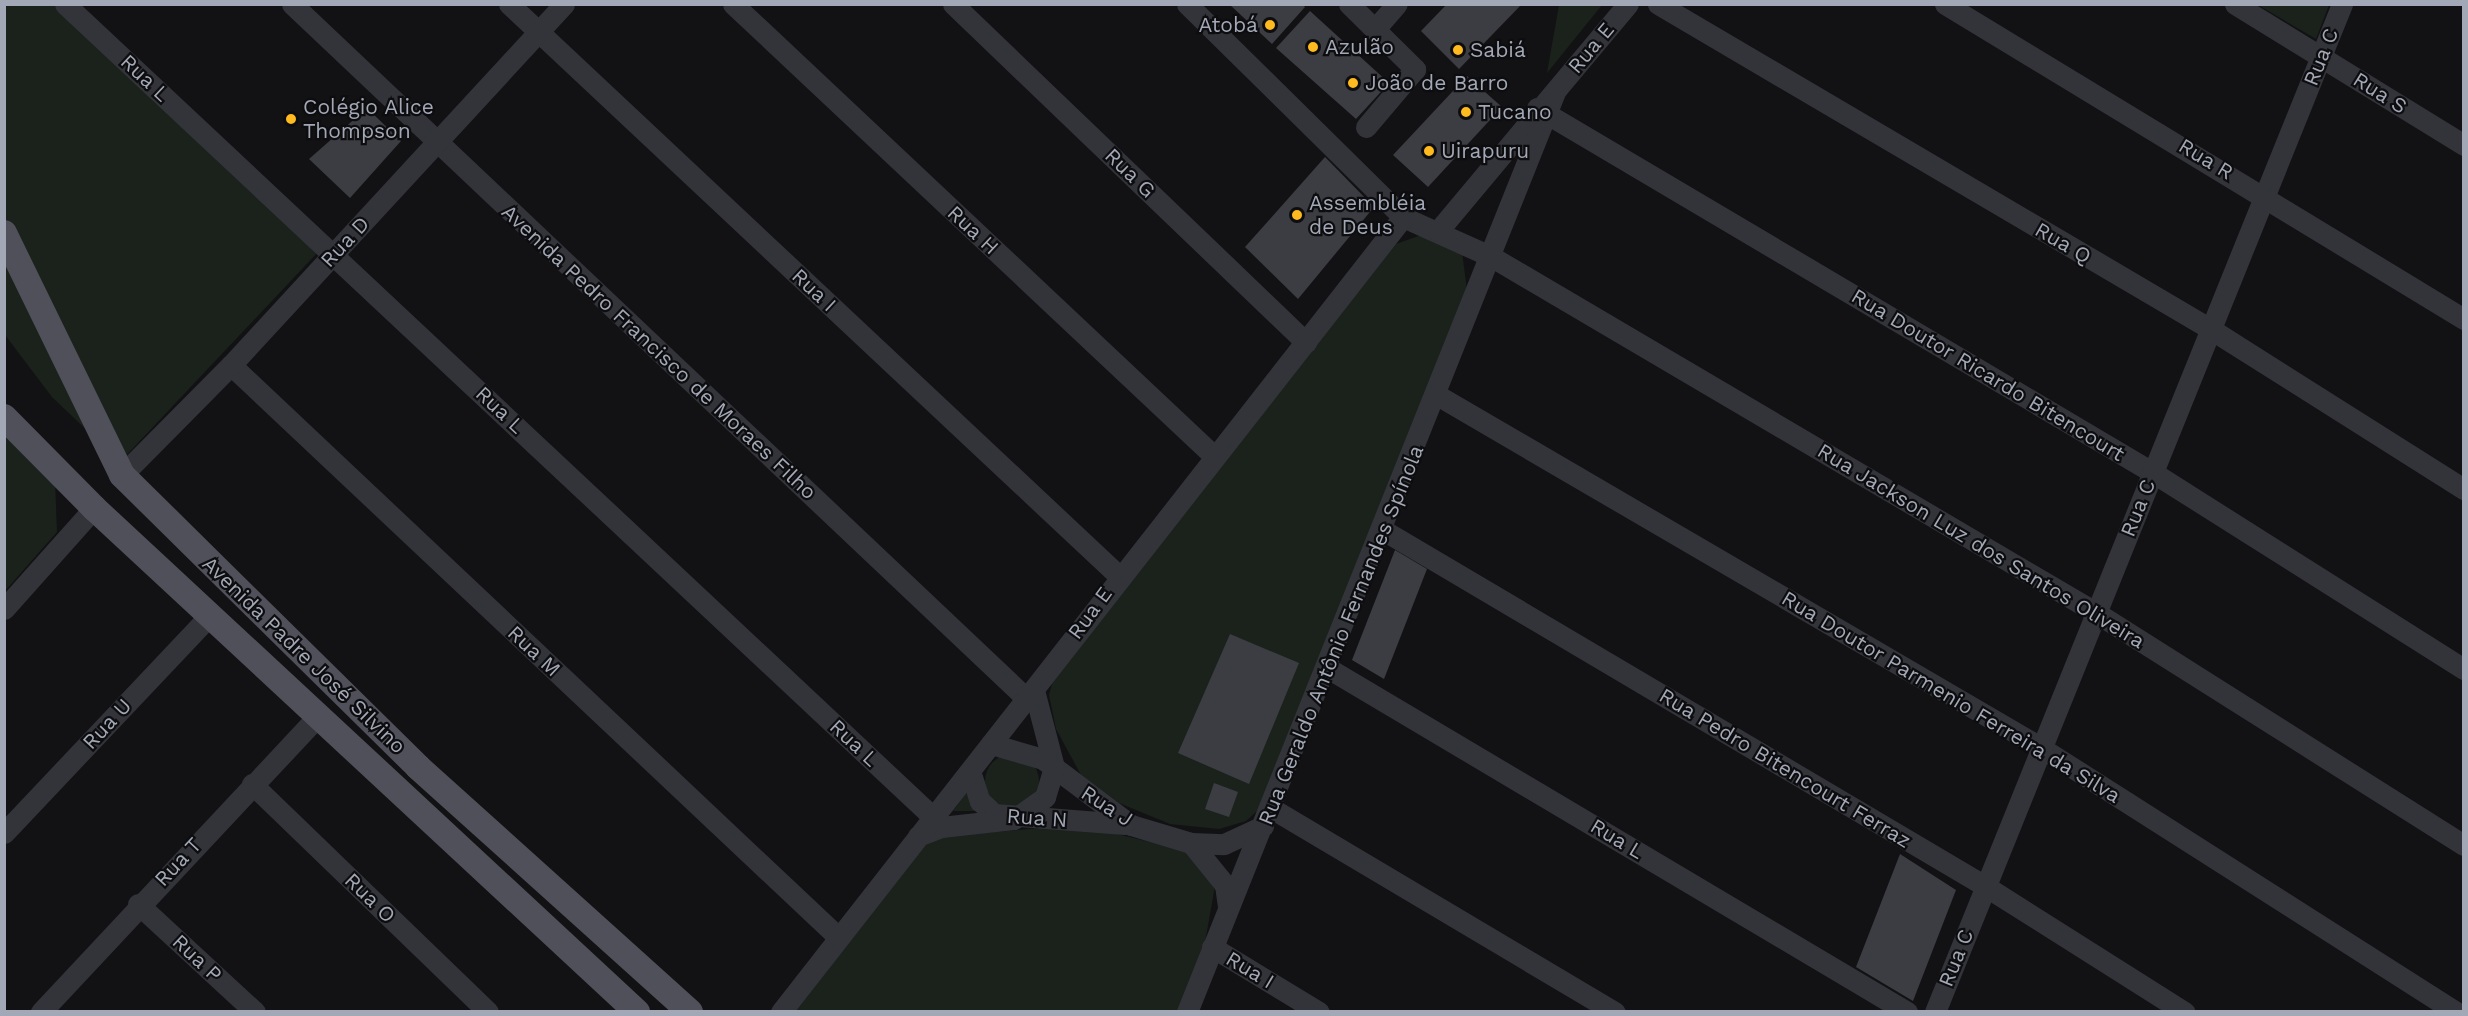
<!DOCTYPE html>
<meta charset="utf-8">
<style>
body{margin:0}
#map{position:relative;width:2468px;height:1016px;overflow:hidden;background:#121214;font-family:"Work Sans",sans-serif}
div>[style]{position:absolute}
.green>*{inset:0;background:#1a221b}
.round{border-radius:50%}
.building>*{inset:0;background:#3c3d42}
.minor>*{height:21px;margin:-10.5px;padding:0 10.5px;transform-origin:10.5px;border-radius:10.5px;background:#33343a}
.major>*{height:26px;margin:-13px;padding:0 13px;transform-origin:13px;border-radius:13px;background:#4f5059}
.dots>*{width:16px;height:16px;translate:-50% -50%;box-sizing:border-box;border:3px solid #0d0d0f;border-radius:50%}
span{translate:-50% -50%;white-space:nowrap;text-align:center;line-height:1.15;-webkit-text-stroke:4.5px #0d0d0f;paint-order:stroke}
.poi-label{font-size:21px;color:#a2a8b6}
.right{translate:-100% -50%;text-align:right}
.left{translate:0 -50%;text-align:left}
.street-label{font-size:21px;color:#a2a8b6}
.frame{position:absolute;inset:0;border:6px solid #a2a8b6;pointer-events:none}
</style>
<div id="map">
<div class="green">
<i style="clip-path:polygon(4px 5px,58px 5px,319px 251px,120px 462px,52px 397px,5px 335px)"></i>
<i style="clip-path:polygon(1559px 5px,1602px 5px,1547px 73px)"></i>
<i style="clip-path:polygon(2258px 5px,2329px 5px,2316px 39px)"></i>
<i style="clip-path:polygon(1424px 234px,1462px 252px,1467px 290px,1264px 805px,1246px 821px,1219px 829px,1170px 824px,1119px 803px,1081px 775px,1056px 729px,1049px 695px,1054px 676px,1396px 244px)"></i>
<i style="clip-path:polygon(5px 420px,55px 480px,57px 532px,5px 591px)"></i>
<i class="round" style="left:985px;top:754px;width:54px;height:54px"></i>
<i style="clip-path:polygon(966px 793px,976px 811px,953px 811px)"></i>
<i style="clip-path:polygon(1051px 827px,1100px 830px,1188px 851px,1215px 886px,1204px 948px,1178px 1011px,795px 1012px,921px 848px,939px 837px)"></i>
</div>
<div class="building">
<i style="clip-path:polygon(1229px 4px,1302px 4px,1305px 7px,1272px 44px)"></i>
<i style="clip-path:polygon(1447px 4px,1522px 4px,1459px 69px,1421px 31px)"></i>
<i style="clip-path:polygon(1310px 11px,1389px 83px,1356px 119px,1276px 48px)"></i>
<i style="clip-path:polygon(1467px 76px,1502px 107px,1428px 187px,1393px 155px)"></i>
<i style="clip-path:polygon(367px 108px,401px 141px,350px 198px,309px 159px)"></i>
<i style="clip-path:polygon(1325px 157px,1374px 207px,1298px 299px,1245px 247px)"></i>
<i style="clip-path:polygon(1395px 550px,1427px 569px,1384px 679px,1352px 660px)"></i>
<i style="clip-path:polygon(1230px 634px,1299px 663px,1249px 784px,1178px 753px)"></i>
<i style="clip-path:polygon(1214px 783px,1238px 792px,1229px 817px,1205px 809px)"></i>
<i style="clip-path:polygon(1900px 854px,1956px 890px,1913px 1001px,1856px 967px)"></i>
</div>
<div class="minor">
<i style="left:65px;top:4px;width:1189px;rotate:43.13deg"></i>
<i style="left:292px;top:4px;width:1012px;rotate:43.4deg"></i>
<i style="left:509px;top:4px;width:835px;rotate:43.16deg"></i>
<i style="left:733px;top:4px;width:659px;rotate:43.22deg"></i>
<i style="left:953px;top:4px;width:489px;rotate:43.8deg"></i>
<i style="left:1187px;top:4px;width:303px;rotate:44.6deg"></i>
<i style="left:1403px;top:217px;width:98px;rotate:24.2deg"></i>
<i style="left:1492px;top:257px;width:700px;rotate:30.49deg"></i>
<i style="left:2095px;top:612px;width:436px;rotate:32.3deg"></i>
<i style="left:1349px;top:4px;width:93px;rotate:44.6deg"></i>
<i style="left:1415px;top:69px;width:76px;rotate:130.2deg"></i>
<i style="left:1658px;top:4px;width:639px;rotate:30.46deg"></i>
<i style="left:2209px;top:328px;width:302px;rotate:32.3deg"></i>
<i style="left:1945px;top:4px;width:607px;rotate:31.26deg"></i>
<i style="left:2235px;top:4px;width:269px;rotate:31.6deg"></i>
<i style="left:1375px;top:29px;width:33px;rotate:-49deg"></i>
<i style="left:1537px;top:108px;width:715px;rotate:30.62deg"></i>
<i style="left:2152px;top:472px;width:369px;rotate:32.3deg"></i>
<i style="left:1438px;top:231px;width:296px;rotate:-50.1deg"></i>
<i style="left:231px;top:365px;width:834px;rotate:43.3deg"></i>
<i style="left:1437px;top:395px;width:698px;rotate:30.27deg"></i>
<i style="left:2040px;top:747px;width:493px;rotate:32.5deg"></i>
<i style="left:122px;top:475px;width:155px;rotate:-45.3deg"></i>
<i style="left:231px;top:365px;width:491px;rotate:-47.3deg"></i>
<i style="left:1383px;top:530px;width:699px;rotate:30.6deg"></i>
<i style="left:1985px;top:886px;width:236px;rotate:32.3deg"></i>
<i style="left:4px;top:609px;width:135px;rotate:-48.3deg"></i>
<i style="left:1326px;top:667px;width:676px;rotate:30.7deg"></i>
<i style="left:991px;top:744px;width:54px;rotate:16.1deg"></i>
<i style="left:1043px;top:759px;width:110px;rotate:36.9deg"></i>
<i style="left:1131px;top:825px;width:63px;rotate:16.7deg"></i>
<i style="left:1191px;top:843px;width:33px;rotate:2deg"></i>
<i style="left:1224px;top:844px;width:43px;rotate:-24.8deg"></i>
<i style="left:970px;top:771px;width:32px;rotate:72deg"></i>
<i style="left:980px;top:801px;width:19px;rotate:43deg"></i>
<i style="left:994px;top:814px;width:131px;rotate:4.4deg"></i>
<i style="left:252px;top:784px;width:328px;rotate:44deg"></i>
<i style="left:1271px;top:808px;width:400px;rotate:30.7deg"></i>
<i style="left:4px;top:833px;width:300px;rotate:-46.6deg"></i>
<i style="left:918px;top:836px;width:25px;rotate:-21deg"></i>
<i style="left:941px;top:827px;width:73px;rotate:-6.3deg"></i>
<i style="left:1014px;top:819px;width:38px;rotate:-35deg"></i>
<i style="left:1045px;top:797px;width:31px;rotate:-73deg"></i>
<i style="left:1054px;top:767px;width:80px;rotate:-104.6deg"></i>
<i style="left:1191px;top:843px;width:54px;rotate:51deg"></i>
<i style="left:1225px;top:885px;width:21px;rotate:82deg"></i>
<i style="left:138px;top:904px;width:159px;rotate:42.7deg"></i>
<i style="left:1212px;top:947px;width:125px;rotate:31.3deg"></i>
<i style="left:41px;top:1012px;width:405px;rotate:-46.9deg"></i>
<i style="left:781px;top:1012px;width:1009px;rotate:-51.96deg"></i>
<i style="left:1187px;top:1012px;width:991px;rotate:-68.2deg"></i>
<i style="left:1935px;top:1012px;width:1087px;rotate:-68.01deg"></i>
</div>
<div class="major">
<i style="left:4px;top:233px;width:269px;rotate:64deg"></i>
<i style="left:122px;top:475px;width:416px;rotate:44.6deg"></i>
<i style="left:418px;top:767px;width:366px;rotate:42deg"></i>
<i style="left:4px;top:417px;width:128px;rotate:45.3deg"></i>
<i style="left:94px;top:508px;width:741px;rotate:42.87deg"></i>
</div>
<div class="dots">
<i style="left:1270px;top:25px;background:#ffba1f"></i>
<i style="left:1313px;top:47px;background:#ffba1f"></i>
<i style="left:1458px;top:50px;background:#ffba1f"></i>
<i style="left:1353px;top:83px;background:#ffba1f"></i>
<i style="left:1466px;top:112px;background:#ffba1f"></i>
<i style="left:291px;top:119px;background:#ffba1f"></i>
<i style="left:1429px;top:151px;background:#ffba1f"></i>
<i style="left:1297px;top:215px;background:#ffba1f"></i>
</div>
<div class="poi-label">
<span class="right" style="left:1258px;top:25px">Atobá</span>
<span class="left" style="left:1325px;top:47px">Azulão</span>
<span class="left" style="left:1470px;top:50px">Sabiá</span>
<span class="left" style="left:1365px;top:83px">João de Barro</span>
<span class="left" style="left:303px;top:119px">Colégio Alice<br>Thompson</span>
<span class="left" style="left:1478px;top:112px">Tucano</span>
<span class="left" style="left:1441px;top:151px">Uirapuru</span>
<span class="left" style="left:1309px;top:215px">Assembléia<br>de Deus</span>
</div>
<div class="street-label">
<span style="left:1591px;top:48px;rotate:-50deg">Rua E</span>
<span style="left:2321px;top:57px;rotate:-68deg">Rua C</span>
<span style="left:145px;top:78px;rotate:43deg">Rua L</span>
<span style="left:2380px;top:93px;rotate:32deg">Rua S</span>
<span style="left:2206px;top:159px;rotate:31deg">Rua R</span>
<span style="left:1130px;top:173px;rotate:44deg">Rua G</span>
<span style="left:973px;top:230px;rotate:43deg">Rua H</span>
<span style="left:345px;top:242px;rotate:-47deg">Rua D</span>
<span style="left:2063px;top:243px;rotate:30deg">Rua Q</span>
<span style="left:814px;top:290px;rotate:43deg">Rua I</span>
<span style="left:659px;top:352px;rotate:43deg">Avenida Pedro Francisco de Moraes Filho</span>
<span style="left:1988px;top:375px;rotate:31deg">Rua Doutor Ricardo Bitencourt</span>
<span style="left:500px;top:410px;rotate:43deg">Rua L</span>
<span style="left:2138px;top:508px;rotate:-68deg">Rua C</span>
<span style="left:1981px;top:546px;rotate:31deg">Rua Jackson Luz dos Santos Oliveira</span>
<span style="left:1090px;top:613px;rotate:-54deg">Rua E</span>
<span style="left:1341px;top:635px;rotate:-68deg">Rua Geraldo Antônio Fernandes Spínola</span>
<span style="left:534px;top:651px;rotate:43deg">Rua M</span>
<span style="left:304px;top:655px;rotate:44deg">Avenida Padre José Silvino</span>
<span style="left:1951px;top:697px;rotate:31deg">Rua Doutor Parmenio Ferreira da Silva</span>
<span style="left:107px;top:724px;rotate:-47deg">Rua U</span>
<span style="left:854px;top:743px;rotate:43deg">Rua L</span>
<span style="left:1785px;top:768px;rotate:31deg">Rua Pedro Bitencourt Ferraz</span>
<span style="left:1107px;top:806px;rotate:33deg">Rua J</span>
<span style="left:1037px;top:818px;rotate:4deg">Rua N</span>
<span style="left:1617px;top:839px;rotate:31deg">Rua L</span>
<span style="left:178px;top:862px;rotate:-47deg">Rua T</span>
<span style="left:370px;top:898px;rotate:44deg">Rua O</span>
<span style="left:197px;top:958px;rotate:43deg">Rua P</span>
<span style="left:1956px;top:958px;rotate:-68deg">Rua C</span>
<span style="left:1250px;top:970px;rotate:31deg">Rua I</span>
</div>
<div class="frame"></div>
</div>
